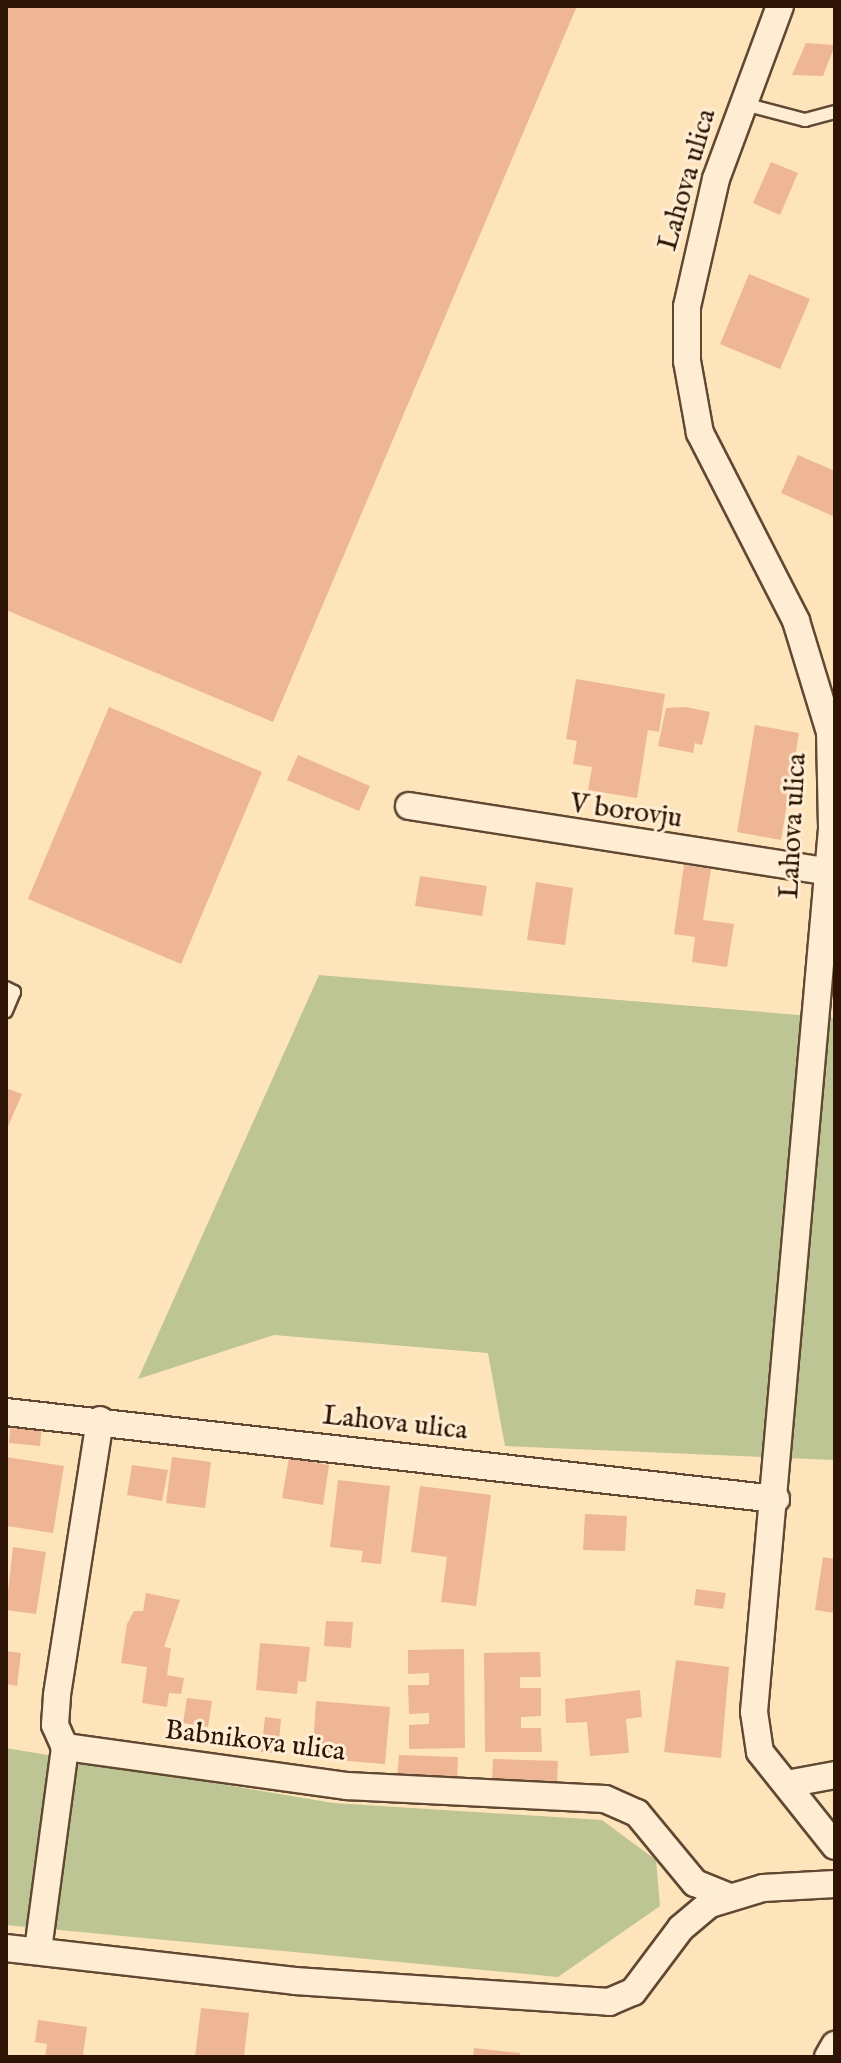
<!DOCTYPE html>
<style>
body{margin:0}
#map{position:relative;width:841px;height:2063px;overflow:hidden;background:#fde4bb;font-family:"IM FELL English",serif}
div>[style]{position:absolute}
.green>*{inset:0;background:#bcc593}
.building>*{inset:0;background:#eeb695}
.roads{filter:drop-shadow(2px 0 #614832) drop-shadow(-2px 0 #614832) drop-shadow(0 2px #614832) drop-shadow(0 -2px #614832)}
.lane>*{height:12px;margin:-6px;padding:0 6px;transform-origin:6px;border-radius:6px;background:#feedd3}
.street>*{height:26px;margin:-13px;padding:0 13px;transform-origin:13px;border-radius:13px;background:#feedd3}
span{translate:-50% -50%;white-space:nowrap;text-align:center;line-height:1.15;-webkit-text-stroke:6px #feedd3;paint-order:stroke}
.street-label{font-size:28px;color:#2d1404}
.frame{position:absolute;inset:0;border:8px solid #2d1404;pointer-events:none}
</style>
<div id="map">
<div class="green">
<i style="clip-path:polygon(319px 975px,835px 1018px,835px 1460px,505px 1446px,488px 1353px,274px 1335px,138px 1379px)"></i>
<i style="clip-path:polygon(6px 1748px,333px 1803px,602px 1820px,656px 1860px,660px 1906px,558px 1977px,6px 1925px)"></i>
</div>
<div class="building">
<i style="clip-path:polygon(6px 6px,577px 6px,273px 722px,6px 610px)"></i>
<i style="clip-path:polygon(806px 43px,835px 45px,823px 76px,792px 75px)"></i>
<i style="clip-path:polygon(771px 162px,798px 173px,780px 215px,753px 203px)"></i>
<i style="clip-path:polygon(749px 274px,810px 299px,780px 369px,720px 344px)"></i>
<i style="clip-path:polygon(798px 455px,835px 471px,835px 517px,781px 493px)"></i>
<i style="clip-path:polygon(576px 679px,665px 694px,659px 732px,648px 730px,637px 798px,588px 790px,592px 767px,573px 764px,577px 741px,566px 739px)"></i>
<i style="clip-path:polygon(109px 707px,262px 772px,181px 964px,28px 899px)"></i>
<i style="clip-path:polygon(686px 707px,710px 712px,702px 745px,695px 743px,693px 753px,658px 746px,666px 708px)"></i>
<i style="clip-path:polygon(755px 725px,799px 733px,781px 840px,737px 832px)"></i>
<i style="clip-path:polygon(298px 755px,370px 786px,359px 811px,287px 780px)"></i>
<i style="clip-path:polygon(684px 865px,711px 869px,703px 920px,734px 924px,727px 967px,692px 962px,695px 937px,674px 934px)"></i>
<i style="clip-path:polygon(420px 876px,487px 886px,482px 916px,415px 906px)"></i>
<i style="clip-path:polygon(536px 882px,573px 888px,565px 945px,527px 940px)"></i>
<i style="clip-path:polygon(6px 1088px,22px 1094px,6px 1131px)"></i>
<i style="clip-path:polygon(11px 1420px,42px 1424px,40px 1446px,9px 1443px)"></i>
<i style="clip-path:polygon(6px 1457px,64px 1466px,53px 1533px,7px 1526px)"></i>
<i style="clip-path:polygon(172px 1457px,211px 1462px,205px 1508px,166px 1503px)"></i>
<i style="clip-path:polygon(289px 1458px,329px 1465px,323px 1505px,282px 1498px)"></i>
<i style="clip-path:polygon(132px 1465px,168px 1470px,162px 1501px,127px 1495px)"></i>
<i style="clip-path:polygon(338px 1480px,390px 1486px,381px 1564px,361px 1562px,363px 1551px,330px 1547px)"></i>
<i style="clip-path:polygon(420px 1486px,491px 1495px,476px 1606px,441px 1602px,447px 1557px,411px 1552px)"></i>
<i style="clip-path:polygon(585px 1514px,627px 1516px,625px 1551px,583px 1550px)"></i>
<i style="clip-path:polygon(13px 1547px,46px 1552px,36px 1614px,6px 1610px)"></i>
<i style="clip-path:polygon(823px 1557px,835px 1559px,835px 1613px,815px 1610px)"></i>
<i style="clip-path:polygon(696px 1589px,726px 1593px,723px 1609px,694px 1605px)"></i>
<i style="clip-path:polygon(146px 1593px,180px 1600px,164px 1647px,171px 1648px,167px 1675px,184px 1678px,181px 1694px,169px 1693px,167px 1707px,142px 1703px,147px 1667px,121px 1663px,127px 1624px,134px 1611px,143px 1611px)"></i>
<i style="clip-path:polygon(326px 1621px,353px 1622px,351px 1648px,324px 1646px)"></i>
<i style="clip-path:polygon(260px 1643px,310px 1647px,306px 1682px,298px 1681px,297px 1694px,256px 1690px)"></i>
<i style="clip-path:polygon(464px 1649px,465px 1748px,409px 1749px,409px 1725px,429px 1724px,429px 1713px,409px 1714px,408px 1685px,429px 1685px,429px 1673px,408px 1674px,408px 1650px)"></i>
<i style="clip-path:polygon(6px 1651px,21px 1653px,17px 1686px,6px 1684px)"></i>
<i style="clip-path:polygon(540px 1652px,541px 1677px,520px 1677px,520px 1688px,541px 1688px,541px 1716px,521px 1717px,521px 1728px,541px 1728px,542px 1752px,485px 1752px,484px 1653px)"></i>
<i style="clip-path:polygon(676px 1660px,729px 1667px,721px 1758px,664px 1752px)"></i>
<i style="clip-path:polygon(640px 1690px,642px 1717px,626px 1719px,629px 1753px,590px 1756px,587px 1722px,566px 1723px,565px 1699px)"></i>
<i style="clip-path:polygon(187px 1698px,212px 1701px,208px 1727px,183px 1723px)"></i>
<i style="clip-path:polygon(316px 1701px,390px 1707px,385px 1764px,348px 1761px,313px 1746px)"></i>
<i style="clip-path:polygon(265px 1717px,281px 1719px,278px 1753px,261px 1752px)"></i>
<i style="clip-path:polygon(399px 1755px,458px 1757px,457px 1781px,397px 1779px)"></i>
<i style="clip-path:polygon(493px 1759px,558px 1761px,557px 1784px,492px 1782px)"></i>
<i style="clip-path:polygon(201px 2008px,249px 2013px,244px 2057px,195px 2057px)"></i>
<i style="clip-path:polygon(38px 2020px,87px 2027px,83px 2054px,90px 2057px,45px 2057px,47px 2044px,35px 2042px)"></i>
<i style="clip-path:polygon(474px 2048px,520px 2053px,520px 2057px,473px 2057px)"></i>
</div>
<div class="roads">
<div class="lane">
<i style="left:744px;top:104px;width:63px;rotate:14.7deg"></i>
<i style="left:805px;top:120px;width:31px;rotate:-15deg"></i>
<i style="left:6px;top:988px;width:9px;rotate:27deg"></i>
<i style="left:14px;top:992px;width:21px;rotate:113deg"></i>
</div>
<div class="street">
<i style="left:780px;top:6px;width:184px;rotate:110.3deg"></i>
<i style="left:716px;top:179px;width:131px;rotate:102.8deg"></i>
<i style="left:687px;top:307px;width:54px;rotate:90deg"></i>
<i style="left:687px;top:361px;width:73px;rotate:79.8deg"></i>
<i style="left:700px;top:433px;width:211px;rotate:62.9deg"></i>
<i style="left:796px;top:621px;width:116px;rotate:73deg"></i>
<i style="left:830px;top:732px;width:97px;rotate:88.8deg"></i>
<i style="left:832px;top:829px;width:886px;rotate:95.05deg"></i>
<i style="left:754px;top:1712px;width:40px;rotate:81.5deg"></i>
<i style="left:760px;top:1752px;width:120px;rotate:51.4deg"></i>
<i style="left:409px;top:806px;width:431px;rotate:8.9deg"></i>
<i style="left:6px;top:1412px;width:775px;rotate:6.45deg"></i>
<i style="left:100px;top:1420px;width:279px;rotate:98.9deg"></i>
<i style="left:57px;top:1696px;width:29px;rotate:94deg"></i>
<i style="left:55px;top:1725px;width:24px;rotate:66deg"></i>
<i style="left:65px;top:1747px;width:285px;rotate:7.9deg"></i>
<i style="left:347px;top:1786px;width:258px;rotate:2.9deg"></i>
<i style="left:605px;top:1799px;width:35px;rotate:24deg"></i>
<i style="left:637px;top:1813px;width:91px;rotate:50.4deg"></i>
<i style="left:695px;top:1883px;width:38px;rotate:22deg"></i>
<i style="left:792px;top:1783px;width:44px;rotate:-10.5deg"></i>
<i style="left:6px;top:1948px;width:291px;rotate:6.5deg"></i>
<i style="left:295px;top:1981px;width:315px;rotate:3.8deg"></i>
<i style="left:609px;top:2002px;width:26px;rotate:-23deg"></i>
<i style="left:633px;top:1992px;width:80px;rotate:-53.1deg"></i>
<i style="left:681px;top:1928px;width:38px;rotate:-40deg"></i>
<i style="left:710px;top:1904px;width:55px;rotate:-16.8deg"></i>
<i style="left:763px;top:1888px;width:72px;rotate:-3.2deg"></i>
<i style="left:38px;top:1950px;width:205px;rotate:-82.4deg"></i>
<i style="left:828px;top:2057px;width:14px;rotate:-60deg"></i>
</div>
</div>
<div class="street-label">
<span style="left:688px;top:180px;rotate:-74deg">Lahova ulica</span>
<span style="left:626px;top:812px;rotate:8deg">V borovju</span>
<span style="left:794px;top:826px;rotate:-87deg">Lahova ulica</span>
<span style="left:395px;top:1424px;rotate:6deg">Lahova ulica</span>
<span style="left:255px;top:1742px;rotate:7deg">Babnikova ulica</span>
</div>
<div class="frame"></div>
</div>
